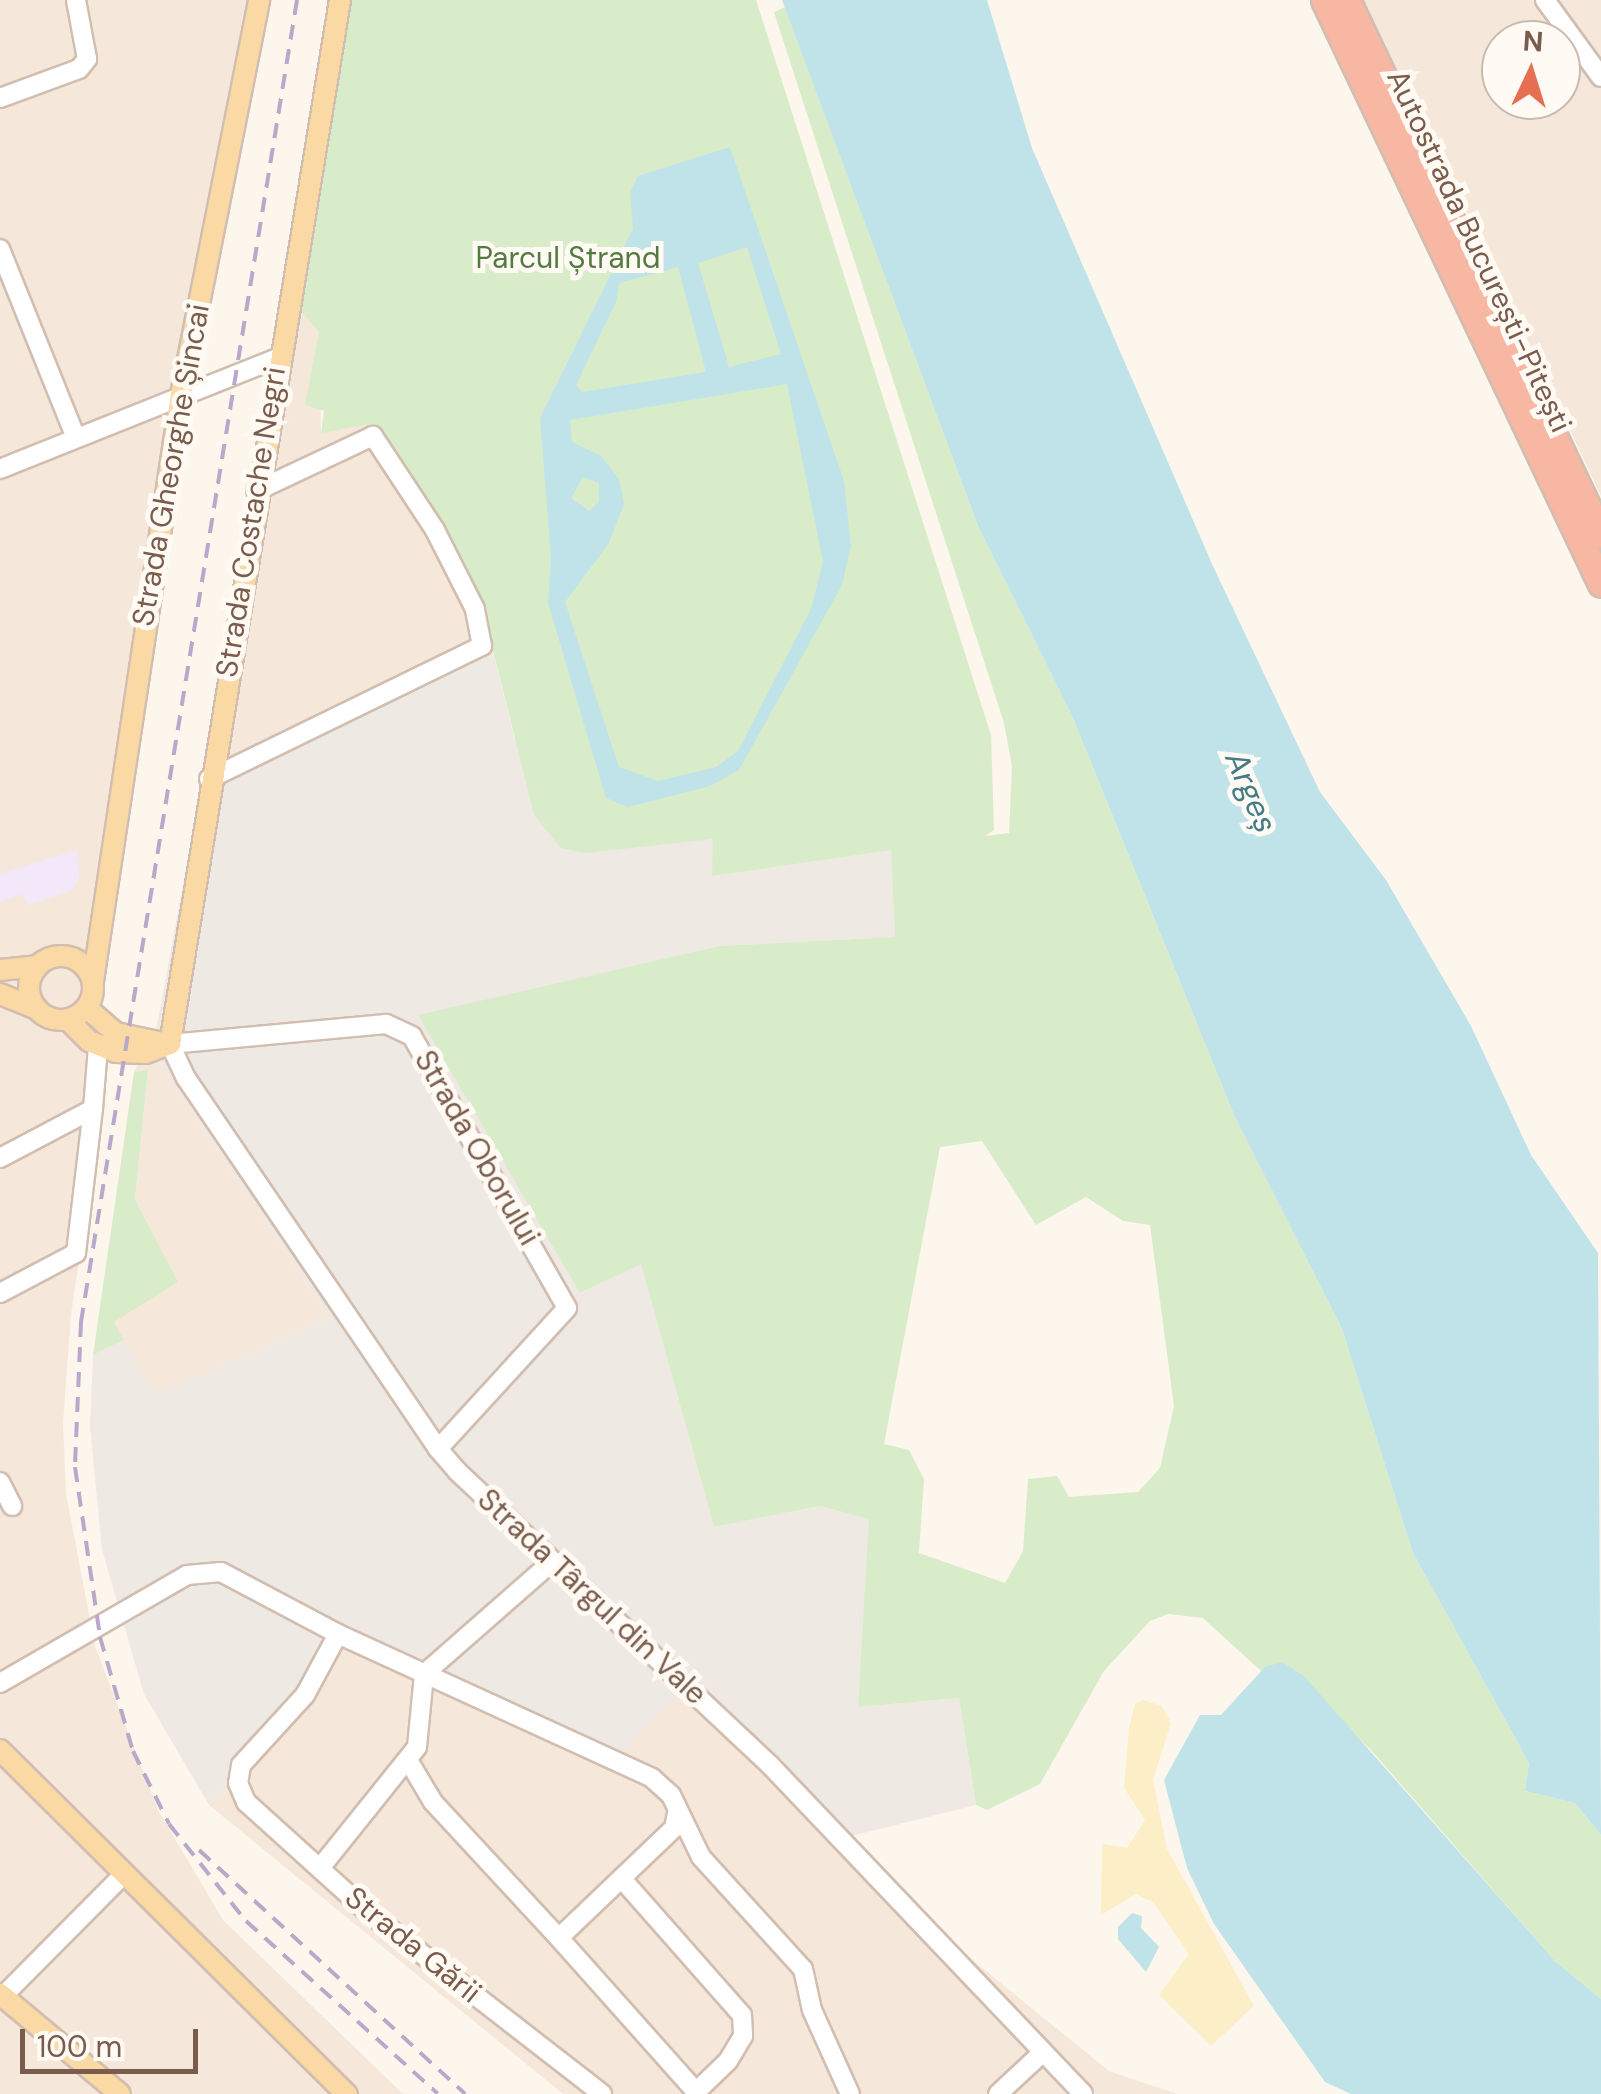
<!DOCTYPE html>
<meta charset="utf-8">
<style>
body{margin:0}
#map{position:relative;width:1601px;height:2094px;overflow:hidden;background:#fdf6ec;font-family:"DM Sans",sans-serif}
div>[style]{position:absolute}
.residential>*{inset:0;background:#f5e8da}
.industrial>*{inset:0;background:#efe9e4}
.education>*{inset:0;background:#f3e8fa}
.green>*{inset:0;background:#d8ecc9}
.sand>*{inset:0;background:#fcefc7}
.water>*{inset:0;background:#bfe3e8}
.roads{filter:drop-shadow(2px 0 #d1beb0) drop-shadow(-2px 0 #d1beb0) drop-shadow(0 2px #d1beb0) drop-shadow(0 -2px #d1beb0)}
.minor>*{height:18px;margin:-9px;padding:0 9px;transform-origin:9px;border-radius:9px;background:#fff}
.major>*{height:20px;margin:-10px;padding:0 10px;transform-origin:10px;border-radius:10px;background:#fbd9a5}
.major>.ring{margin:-10px;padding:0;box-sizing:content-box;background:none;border:20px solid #fbd9a5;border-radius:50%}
.highway>*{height:25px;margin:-12.5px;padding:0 12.5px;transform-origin:12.5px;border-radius:12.5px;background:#f7b7a3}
.rail>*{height:4px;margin-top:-2px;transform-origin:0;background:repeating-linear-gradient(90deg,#b9a8c9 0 15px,transparent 0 25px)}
span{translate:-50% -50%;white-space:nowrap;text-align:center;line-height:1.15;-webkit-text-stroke:10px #fffaf3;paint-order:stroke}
.street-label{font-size:30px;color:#7a5c4d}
.park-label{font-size:30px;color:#537a41}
.water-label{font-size:32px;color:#437c86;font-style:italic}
.north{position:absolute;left:1481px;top:20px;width:100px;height:100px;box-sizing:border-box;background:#fffaf3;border:2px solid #cabbb1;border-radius:50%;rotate:4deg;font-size:28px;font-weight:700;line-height:40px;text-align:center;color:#7a5c4d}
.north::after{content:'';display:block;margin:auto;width:35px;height:45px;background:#e76f51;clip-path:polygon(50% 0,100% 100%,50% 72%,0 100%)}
.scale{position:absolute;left:20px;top:2029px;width:178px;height:45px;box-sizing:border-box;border:5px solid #7a5c4d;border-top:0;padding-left:12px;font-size:30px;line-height:35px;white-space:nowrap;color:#7a5c4d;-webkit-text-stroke:8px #fffaf3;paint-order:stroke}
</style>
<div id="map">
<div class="residential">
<i style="clip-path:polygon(0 0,268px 0,189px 403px,101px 1004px,107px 1071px,71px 1315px,63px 1424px,66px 1493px,95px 1646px,158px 1810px,223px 1920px,403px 2094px,0 2094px)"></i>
<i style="clip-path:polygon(330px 0,348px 0,300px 309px,319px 332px,321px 431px,371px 423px,423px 489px,482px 606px,494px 655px,202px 783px)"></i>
<i style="clip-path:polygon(evenodd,1363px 0,1601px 0,1601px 496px,1494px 268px,1363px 0,1501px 40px,1561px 40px,1561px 100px,1501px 100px,1501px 40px)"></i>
<i style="clip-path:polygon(157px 1025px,163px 1069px,330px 1318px,155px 1395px,113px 1322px,178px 1282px,135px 1199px,148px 1071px,134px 1072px)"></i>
<i style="clip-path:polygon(344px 1629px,681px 1692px,827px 1842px,1109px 2071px,1177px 2094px,563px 2094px,209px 1805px)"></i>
</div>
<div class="industrial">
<i style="clip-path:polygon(494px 655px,515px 741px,677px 842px,713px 839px,713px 875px,891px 849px,895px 937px,720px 946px,581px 1293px,641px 1263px,714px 1527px,820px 1506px,870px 1519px,858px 1707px,959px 1698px,976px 1805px,827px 1842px,681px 1692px,622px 1752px,344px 1629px,209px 1805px,144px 1694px,102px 1550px,90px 1426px,93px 1355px,124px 1340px,155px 1394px,330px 1318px,163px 1069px,157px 1025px,202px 783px)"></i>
</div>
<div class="education">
<i style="clip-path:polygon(77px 850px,79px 877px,71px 891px,28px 905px,22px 894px,0 902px,0 874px)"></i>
</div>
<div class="green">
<i style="clip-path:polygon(evenodd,348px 0,756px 0,991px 735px,994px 830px,985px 836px,1009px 833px,1012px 766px,1004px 723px,774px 12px,785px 7px,978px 526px,1073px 718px,1234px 1115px,1342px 1329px,1413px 1553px,1529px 1763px,1525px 1791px,1575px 1803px,1601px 1835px,1601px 1999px,1555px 1961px,1372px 1751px,1282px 1662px,1261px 1671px,1203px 1618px,1168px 1614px,1150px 1621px,1104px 1671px,1040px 1784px,987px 1810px,976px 1805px,959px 1698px,858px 1707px,869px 1519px,820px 1506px,714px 1527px,641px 1264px,580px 1293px,418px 1015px,720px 946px,895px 937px,891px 850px,712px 876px,713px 839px,585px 853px,561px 848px,534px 815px,482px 606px,444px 524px,371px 424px,321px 433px,324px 411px,305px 405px,319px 332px,300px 310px,348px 0,982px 1141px,1036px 1225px,1086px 1197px,1123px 1221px,1150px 1225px,1174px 1406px,1160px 1468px,1138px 1492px,1069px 1497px,1057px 1476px,1028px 1479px,1023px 1551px,1005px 1583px,919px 1553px,924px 1479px,909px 1450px,884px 1444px,940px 1147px,982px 1141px)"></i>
<i style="clip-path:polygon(148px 1070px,135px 1199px,178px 1282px,114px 1322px,124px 1340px,93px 1355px,134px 1072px)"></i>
</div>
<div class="sand">
<i style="clip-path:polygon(1143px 1700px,1162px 1706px,1171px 1723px,1153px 1780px,1167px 1849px,1254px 2006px,1211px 2046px,1159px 1995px,1189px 1954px,1153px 1902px,1136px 1894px,1101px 1915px,1102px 1844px,1127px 1848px,1145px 1820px,1124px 1788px,1129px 1728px,1135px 1704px)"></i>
</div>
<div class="water">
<i style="clip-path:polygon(782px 0,987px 0,1032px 148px,1212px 564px,1320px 792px,1386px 880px,1471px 1026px,1531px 1155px,1598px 1253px,1601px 1835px,1575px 1803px,1525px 1791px,1529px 1763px,1413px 1553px,1342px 1329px,1234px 1115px,1073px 718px,978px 526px)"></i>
<i style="clip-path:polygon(evenodd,730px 147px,844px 481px,851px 546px,842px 585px,739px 770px,710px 786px,628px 807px,606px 798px,548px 603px,551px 558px,540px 418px,633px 229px,630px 192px,638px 176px,730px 147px,747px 247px,781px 354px,729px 367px,698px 263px,747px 247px,730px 147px,678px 267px,706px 372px,582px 392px,576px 385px,617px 300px,619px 283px,678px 267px,730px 147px,787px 384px,823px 562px,811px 609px,738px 751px,716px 767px,658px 781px,619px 767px,565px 602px,609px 543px,624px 504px,619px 479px,601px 456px,572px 442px,570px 420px,787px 384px,730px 147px,583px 477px,599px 483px,599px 502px,589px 511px,571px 498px,583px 477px)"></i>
<i style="clip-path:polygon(1282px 1662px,1304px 1676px,1555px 1961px,1601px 1999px,1601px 2094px,1351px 2094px,1325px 2082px,1214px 1924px,1187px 1868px,1164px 1780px,1200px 1715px,1221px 1715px,1265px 1667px)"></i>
<i style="clip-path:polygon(1132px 1913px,1142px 1916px,1141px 1928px,1159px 1947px,1146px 1972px,1118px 1939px,1118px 1927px)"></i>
</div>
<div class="roads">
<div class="minor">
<i style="left:1545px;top:0;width:95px;rotate:54deg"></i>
<i style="left:0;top:98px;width:84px;rotate:-20.2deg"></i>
<i style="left:79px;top:69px;width:13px;rotate:-51deg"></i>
<i style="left:87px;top:59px;width:60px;rotate:-100.6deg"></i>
<i style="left:0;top:249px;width:201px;rotate:68.1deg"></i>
<i style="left:0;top:469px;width:299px;rotate:-21.8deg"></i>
<i style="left:209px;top:779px;width:304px;rotate:-26deg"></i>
<i style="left:482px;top:646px;width:38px;rotate:-101deg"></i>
<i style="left:475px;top:609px;width:89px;rotate:-116.9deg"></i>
<i style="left:435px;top:530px;width:113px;rotate:-123.4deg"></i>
<i style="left:373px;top:436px;width:129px;rotate:154.8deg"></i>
<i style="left:0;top:1158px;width:105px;rotate:-27.8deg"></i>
<i style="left:93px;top:1109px;width:62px;rotate:-85.4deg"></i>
<i style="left:0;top:1293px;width:86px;rotate:-27.8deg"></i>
<i style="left:76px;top:1253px;width:145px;rotate:-83.3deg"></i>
<i style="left:438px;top:1449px;width:191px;rotate:-47.5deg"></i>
<i style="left:567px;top:1308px;width:313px;rotate:-119.7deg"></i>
<i style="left:412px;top:1036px;width:29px;rotate:-155deg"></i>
<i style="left:386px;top:1024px;width:217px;rotate:174.7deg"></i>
<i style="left:170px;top:1044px;width:38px;rotate:65deg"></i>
<i style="left:186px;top:1078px;width:448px;rotate:55.8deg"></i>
<i style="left:438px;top:1449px;width:29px;rotate:49deg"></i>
<i style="left:457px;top:1471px;width:429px;rotate:43.2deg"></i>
<i style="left:770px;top:1765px;width:454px;rotate:46.4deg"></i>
<i style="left:0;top:1482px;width:27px;rotate:63deg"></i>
<i style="left:338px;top:1634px;width:69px;rotate:118.4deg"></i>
<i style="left:305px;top:1695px;width:95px;rotate:132.4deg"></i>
<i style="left:241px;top:1765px;width:18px;rotate:99deg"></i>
<i style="left:238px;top:1783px;width:21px;rotate:67deg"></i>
<i style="left:246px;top:1802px;width:166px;rotate:42.1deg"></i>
<i style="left:369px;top:1913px;width:295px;rotate:37.8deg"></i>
<i style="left:0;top:1683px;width:216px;rotate:-30deg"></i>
<i style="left:187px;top:1575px;width:34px;rotate:-5deg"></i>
<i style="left:221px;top:1572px;width:132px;rotate:27.9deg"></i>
<i style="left:338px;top:1634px;width:345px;rotate:24.6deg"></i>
<i style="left:652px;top:1778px;width:25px;rotate:42deg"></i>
<i style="left:671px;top:1795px;width:69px;rotate:64.2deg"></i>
<i style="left:701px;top:1857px;width:151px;rotate:47.7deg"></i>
<i style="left:803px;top:1969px;width:42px;rotate:77.6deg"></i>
<i style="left:812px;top:2010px;width:92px;rotate:65.7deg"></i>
<i style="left:408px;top:1760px;width:49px;rotate:59.2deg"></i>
<i style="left:433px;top:1802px;width:185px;rotate:47.2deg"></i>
<i style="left:677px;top:1813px;width:15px;rotate:101deg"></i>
<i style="left:674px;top:1828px;width:159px;rotate:136.3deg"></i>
<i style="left:559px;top:1938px;width:209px;rotate:48.3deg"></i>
<i style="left:320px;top:1868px;width:155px;rotate:-51.3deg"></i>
<i style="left:417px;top:1747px;width:73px;rotate:-84.5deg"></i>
<i style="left:424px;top:1674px;width:170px;rotate:-41.2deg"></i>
<i style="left:622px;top:1879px;width:181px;rotate:48.6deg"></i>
<i style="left:742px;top:2015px;width:21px;rotate:87deg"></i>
<i style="left:743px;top:2036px;width:29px;rotate:121deg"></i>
<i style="left:728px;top:2061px;width:45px;rotate:135.9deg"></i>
<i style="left:3px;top:1996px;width:172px;rotate:-45.2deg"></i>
<i style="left:998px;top:2094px;width:60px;rotate:-43deg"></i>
</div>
<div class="major">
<i class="ring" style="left:29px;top:956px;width:44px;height:44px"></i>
<i style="left:0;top:970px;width:37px;rotate:-6deg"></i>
<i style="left:93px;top:981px;width:593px;rotate:-81.46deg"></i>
<i style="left:181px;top:395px;width:403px;rotate:-78.8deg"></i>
<i style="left:0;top:994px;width:40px;rotate:22deg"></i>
<i style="left:87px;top:1008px;width:38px;rotate:41deg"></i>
<i style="left:116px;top:1033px;width:53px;rotate:11.9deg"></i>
<i style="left:68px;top:1020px;width:30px;rotate:45deg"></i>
<i style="left:89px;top:1041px;width:29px;rotate:22deg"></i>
<i style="left:116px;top:1052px;width:30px;rotate:2deg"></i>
<i style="left:146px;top:1053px;width:26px;rotate:-21deg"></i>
<i style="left:170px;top:1044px;width:1058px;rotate:-80.75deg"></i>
<i style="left:0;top:1750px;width:489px;rotate:44.8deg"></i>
<i style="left:0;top:1994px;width:156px;rotate:39.8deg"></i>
</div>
<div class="highway">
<i style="left:1324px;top:0;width:646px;rotate:64.62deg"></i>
<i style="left:1347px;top:0;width:592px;rotate:64.6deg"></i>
</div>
</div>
<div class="rail">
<i style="left:297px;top:0;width:1340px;rotate:99.28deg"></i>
<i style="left:81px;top:1322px;width:145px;rotate:92.4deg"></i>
<i style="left:75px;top:1467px;width:172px;rotate:81.6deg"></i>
<i style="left:100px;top:1637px;width:119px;rotate:73.9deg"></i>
<i style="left:133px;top:1751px;width:81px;rotate:63.7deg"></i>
<i style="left:169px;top:1824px;width:124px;rotate:51.6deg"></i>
<i style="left:246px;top:1921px;width:258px;rotate:42deg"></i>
<i style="left:199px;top:1850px;width:361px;rotate:42.5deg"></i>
</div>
<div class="street-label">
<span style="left:1479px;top:251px;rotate:65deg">Autostrada București-Pitești</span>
<span style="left:171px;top:465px;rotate:-80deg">Strada Gheorghe Șincai</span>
<span style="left:251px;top:522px;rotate:-81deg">Strada Costache Negri</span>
<span style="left:477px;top:1148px;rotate:60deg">Strada Oborului</span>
<span style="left:592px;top:1597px;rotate:43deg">Strada Târgul din Vale</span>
<span style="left:413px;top:1945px;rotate:39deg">Strada Gării</span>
</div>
<div class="park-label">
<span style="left:568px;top:258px">Parcul Ștrand</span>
</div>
<div class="water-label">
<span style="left:1251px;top:792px;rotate:67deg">Argeș</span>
</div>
<div class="north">N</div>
<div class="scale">100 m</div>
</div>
